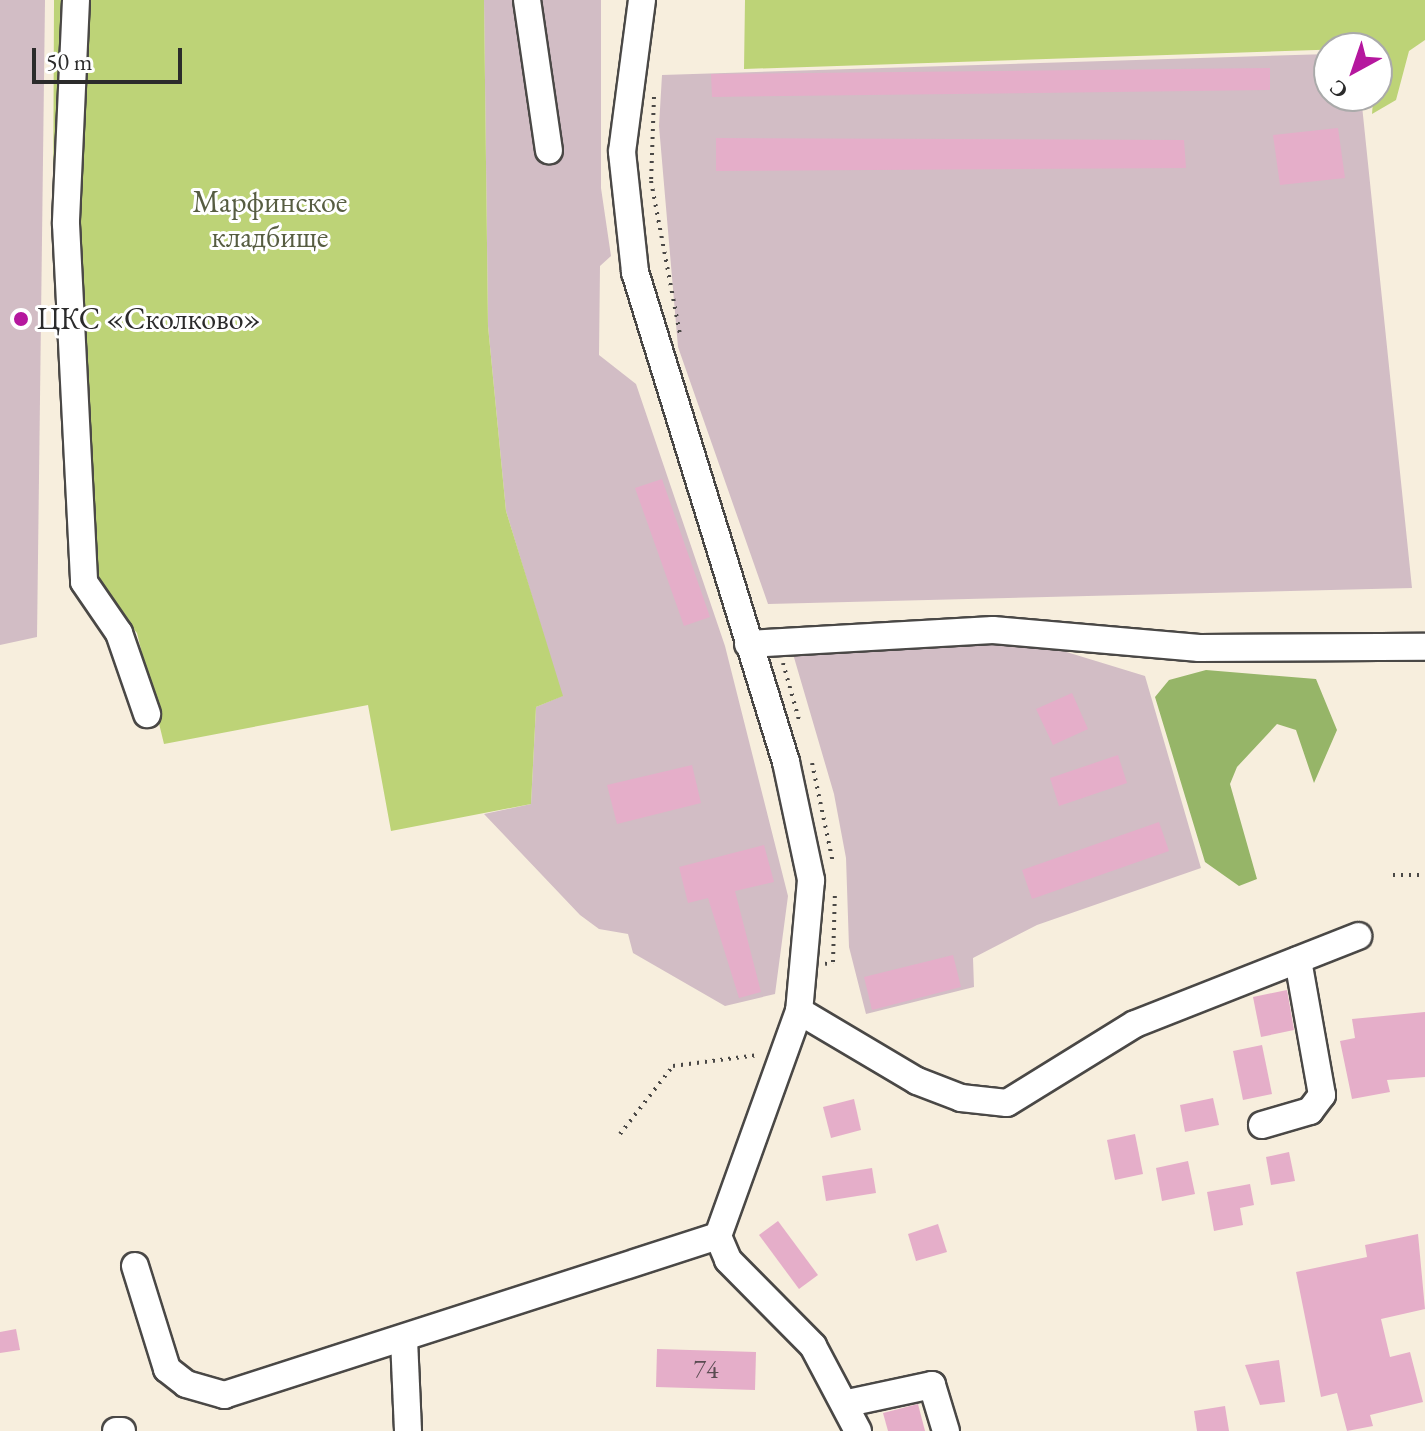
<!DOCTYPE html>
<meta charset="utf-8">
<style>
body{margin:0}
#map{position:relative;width:1425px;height:1431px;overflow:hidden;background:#f7eedd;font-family:"EB Garamond",serif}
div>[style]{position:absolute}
.industrial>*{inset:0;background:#d2bdc5}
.green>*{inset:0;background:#bdd377}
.forest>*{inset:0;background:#96b568}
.building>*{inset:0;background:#e5aec9}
.path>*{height:4px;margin-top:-2px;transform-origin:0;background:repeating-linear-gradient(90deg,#4a4846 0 2px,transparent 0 8px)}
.roads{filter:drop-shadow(2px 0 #4a4846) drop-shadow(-2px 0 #4a4846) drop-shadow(0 2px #4a4846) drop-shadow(0 -2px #4a4846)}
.minor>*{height:26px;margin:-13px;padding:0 13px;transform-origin:13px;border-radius:13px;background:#fff}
.dots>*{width:22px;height:22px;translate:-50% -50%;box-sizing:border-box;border:4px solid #fff;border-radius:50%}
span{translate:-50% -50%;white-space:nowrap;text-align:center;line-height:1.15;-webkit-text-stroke:6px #fff;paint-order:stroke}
.number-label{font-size:26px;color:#5a4c52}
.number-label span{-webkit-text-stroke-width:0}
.park-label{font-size:30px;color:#575d42}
.poi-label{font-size:30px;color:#2b2b2b}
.left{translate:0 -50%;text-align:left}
.north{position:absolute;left:1313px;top:32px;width:80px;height:80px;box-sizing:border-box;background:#fff;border:2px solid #aaa;border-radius:50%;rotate:220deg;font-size:22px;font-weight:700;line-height:32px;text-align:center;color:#2b2b2b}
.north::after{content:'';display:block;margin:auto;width:28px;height:36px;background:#b5179e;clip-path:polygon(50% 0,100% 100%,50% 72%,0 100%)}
.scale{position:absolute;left:32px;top:48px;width:150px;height:36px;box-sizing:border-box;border:4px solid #2b2b2b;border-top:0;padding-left:10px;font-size:24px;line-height:28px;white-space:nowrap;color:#2b2b2b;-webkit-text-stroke:6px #fff;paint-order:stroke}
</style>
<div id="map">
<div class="industrial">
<i style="clip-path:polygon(0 0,45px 0,37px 637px,0 645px)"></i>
<i style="clip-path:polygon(484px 0,601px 0,601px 188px,611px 256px,600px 266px,599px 355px,636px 384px,725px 646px,788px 896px,775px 994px,725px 1006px,633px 953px,628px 934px,599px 929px,580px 915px,484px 814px,531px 804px,536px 707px,562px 696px,506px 511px,488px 326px)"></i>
<i style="clip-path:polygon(1329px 54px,1329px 96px,1361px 96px,1412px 588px,768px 604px,678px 347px,659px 126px,662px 75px)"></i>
<i style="clip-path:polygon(1024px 639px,1145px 676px,1201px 868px,1037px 925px,973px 958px,974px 987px,866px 1014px,849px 947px,846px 858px,834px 794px,793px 654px)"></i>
</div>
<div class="green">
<i style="clip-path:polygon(54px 0,484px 0,488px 326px,506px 511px,563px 696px,536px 707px,531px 804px,391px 831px,368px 705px,164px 744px,137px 633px,101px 592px,53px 233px)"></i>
<i style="clip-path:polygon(745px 0,1425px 0,1425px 40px,1409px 51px,1396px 100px,1372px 114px,1377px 48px,744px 69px)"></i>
</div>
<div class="forest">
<i style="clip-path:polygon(1206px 670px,1316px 679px,1337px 730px,1314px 783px,1296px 730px,1277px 724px,1237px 767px,1230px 784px,1257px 879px,1239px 886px,1205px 862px,1155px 697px,1169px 680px)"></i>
</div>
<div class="building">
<i style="clip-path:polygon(1270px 68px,1270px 90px,712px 97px,711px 74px)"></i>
<i style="clip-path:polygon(1338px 128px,1345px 178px,1280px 185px,1273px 135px)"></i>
<i style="clip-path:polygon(716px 138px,1184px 140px,1186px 168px,716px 171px)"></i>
<i style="clip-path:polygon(662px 479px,710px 617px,684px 626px,635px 488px)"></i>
<i style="clip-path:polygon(1072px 693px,1088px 729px,1053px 745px,1036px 709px)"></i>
<i style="clip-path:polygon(1118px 755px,1127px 783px,1059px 806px,1050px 778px)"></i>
<i style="clip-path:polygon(692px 765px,701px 803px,617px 824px,607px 785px)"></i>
<i style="clip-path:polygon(1159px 822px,1169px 851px,1032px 899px,1022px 870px)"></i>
<i style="clip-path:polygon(764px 845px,774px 882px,735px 891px,761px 992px,739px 998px,708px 898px,688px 903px,679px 867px)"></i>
<i style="clip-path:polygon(953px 955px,961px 987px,872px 1010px,864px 977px)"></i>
<i style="clip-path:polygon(1287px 990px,1294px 1030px,1261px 1037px,1253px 997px)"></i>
<i style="clip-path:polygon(1425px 1012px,1425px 1077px,1387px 1080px,1390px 1092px,1352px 1099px,1340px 1041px,1355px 1038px,1352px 1019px)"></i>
<i style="clip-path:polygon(1262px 1045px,1272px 1094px,1243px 1100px,1233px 1051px)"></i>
<i style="clip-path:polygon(1213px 1098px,1219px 1125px,1185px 1132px,1180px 1105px)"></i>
<i style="clip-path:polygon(854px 1099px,861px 1130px,831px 1138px,823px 1107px)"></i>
<i style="clip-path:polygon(1135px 1134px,1143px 1174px,1115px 1180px,1107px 1140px)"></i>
<i style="clip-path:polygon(1289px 1152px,1295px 1181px,1271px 1185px,1266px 1157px)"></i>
<i style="clip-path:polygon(1188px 1161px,1195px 1194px,1162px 1201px,1156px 1168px)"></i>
<i style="clip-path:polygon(872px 1168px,876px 1193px,826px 1201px,822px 1176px)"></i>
<i style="clip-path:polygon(1250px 1184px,1254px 1205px,1240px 1208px,1243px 1225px,1214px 1231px,1207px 1192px)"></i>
<i style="clip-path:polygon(778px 1221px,818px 1275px,799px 1289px,759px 1235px)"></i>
<i style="clip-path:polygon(938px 1224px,947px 1252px,916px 1261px,908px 1234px)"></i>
<i style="clip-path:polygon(1418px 1234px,1425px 1309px,1381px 1319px,1390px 1357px,1410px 1352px,1423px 1402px,1370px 1415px,1373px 1426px,1347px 1431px,1337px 1393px,1321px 1397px,1296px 1272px,1367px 1257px,1365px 1245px)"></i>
<i style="clip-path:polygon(16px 1329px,20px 1350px,0 1353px,0 1332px)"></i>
<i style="clip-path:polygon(657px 1349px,756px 1352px,755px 1390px,656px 1387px)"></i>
<i style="clip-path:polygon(1279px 1360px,1285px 1402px,1260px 1405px,1245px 1365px)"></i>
<i style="clip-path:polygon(918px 1404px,925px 1431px,888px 1431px,883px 1413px)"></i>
<i style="clip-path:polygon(1225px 1406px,1229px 1431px,1197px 1431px,1194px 1411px)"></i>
</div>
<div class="path">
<i style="left:654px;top:97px;width:84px;rotate:92deg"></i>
<i style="left:651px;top:181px;width:156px;rotate:79.3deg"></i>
<i style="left:783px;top:663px;width:59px;rotate:74.3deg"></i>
<i style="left:812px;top:763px;width:102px;rotate:78.1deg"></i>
<i style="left:1393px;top:875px;width:32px"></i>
<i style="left:825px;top:964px;width:8px;rotate:-14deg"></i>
<i style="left:833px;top:962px;width:70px;rotate:-88.4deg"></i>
<i style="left:620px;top:1134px;width:86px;rotate:-52.1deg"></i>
<i style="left:673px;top:1066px;width:86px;rotate:-7.4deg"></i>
</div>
<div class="roads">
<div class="minor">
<i style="left:76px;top:0;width:224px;rotate:92.6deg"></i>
<i style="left:66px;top:224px;width:358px;rotate:87.1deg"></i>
<i style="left:84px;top:582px;width:62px;rotate:55.5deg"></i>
<i style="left:119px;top:633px;width:86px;rotate:70.9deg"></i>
<i style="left:527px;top:0;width:152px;rotate:81.7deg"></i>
<i style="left:642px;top:0;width:153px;rotate:97.5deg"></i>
<i style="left:622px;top:152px;width:121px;rotate:83.8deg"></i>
<i style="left:635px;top:272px;width:513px;rotate:72.87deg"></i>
<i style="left:786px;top:762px;width:121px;rotate:78deg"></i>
<i style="left:811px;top:880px;width:132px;rotate:95.2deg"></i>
<i style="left:799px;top:1011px;width:239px;rotate:109.8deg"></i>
<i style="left:718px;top:1236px;width:26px;rotate:67deg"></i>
<i style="left:728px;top:1260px;width:121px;rotate:45.3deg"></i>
<i style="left:813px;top:1346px;width:96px;rotate:62.1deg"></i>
<i style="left:748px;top:644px;width:245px;rotate:-3.3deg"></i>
<i style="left:993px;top:630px;width:207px;rotate:5deg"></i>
<i style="left:1199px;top:648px;width:226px;rotate:-0.3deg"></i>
<i style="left:799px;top:1011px;width:137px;rotate:30.7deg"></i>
<i style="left:917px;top:1081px;width:47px;rotate:21.1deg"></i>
<i style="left:961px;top:1098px;width:46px;rotate:6.2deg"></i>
<i style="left:1007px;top:1103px;width:150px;rotate:-31.7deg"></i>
<i style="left:1135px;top:1024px;width:240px;rotate:-21.5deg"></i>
<i style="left:1262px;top:1125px;width:50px;rotate:-16.3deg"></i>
<i style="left:1310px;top:1111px;width:20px;rotate:-53deg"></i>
<i style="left:1322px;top:1095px;width:137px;rotate:-100.1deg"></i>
<i style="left:135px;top:1266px;width:108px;rotate:72.7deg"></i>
<i style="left:167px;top:1369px;width:24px;rotate:38deg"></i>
<i style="left:186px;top:1384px;width:40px;rotate:16deg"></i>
<i style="left:224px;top:1395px;width:519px;rotate:-17.84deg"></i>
<i style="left:404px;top:1339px;width:92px;rotate:87.5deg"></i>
<i style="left:848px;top:1403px;width:86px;rotate:-12.1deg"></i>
<i style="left:932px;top:1385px;width:48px;rotate:73.1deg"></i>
<i style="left:116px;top:1431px;width:6px"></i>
</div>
</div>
<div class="dots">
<i style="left:21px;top:319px;background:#b5179e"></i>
</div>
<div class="number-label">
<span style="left:706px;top:1370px">74</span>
</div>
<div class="park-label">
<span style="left:270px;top:219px">Марфинское<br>кладбище</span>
</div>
<div class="poi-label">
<span class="left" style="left:37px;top:319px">ЦКС «Сколково»</span>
</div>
<div class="north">С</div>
<div class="scale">50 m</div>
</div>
